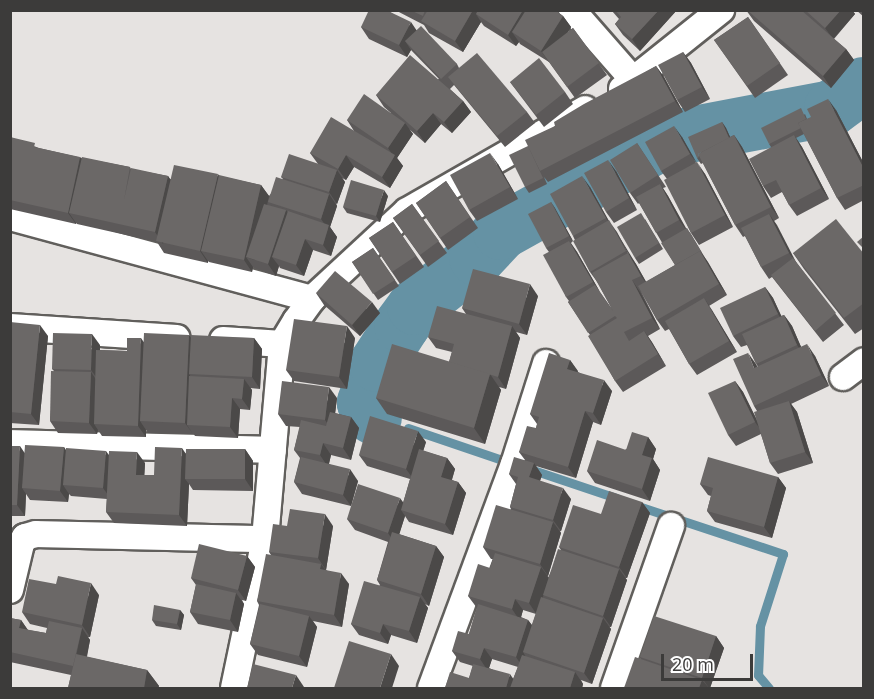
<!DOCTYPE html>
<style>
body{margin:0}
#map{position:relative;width:874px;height:699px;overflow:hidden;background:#e6e3e1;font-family:"Open Sans",sans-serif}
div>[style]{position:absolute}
.stream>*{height:9px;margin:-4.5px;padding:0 4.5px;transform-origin:4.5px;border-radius:4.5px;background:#6592a4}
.river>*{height:56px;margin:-28px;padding:0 28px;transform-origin:28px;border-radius:28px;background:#6592a4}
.roads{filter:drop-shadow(2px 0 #615f5c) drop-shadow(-2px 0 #615f5c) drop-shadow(0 2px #615f5c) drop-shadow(0 -2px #615f5c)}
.street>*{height:26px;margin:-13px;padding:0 13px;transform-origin:13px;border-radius:13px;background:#fff}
.wall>*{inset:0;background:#5c5959}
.shaded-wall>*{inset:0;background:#4b4948}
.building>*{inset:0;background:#6b6867}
span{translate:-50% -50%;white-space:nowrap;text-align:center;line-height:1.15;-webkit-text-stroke:6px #fff;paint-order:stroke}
.frame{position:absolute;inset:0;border:12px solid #3c3b3a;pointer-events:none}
.scale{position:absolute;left:661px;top:654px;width:92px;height:27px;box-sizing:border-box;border:3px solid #3c3b3a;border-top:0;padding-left:8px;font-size:18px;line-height:21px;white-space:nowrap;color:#3c3b3a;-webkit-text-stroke:4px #fff;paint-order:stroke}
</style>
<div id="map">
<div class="stream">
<i style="left:374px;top:417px;width:22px;rotate:18deg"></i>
<i style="left:408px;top:428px;width:109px;rotate:18.8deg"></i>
<i style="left:530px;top:469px;width:91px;rotate:18.6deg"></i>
<i style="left:635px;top:505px;width:156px;rotate:18.3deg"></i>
<i style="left:783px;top:554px;width:76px;rotate:107.7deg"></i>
<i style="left:760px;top:626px;width:49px;rotate:92.3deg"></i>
<i style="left:758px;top:675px;width:17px;rotate:50deg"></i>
</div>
<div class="river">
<i style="left:374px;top:417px;width:17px;rotate:-123deg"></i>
<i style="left:365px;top:403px;width:41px;rotate:-72.9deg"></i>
<i style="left:377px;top:364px;width:46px;rotate:-57.3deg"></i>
<i style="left:402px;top:325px;width:22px;rotate:-54deg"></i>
<i style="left:415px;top:307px;width:79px;rotate:-38.3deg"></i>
<i style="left:477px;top:258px;width:35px;rotate:-47deg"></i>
<i style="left:501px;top:232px;width:191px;rotate:-29.1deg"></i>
<i style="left:668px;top:139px;width:167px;rotate:-10.7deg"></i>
<i style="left:832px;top:108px;width:39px;rotate:-36deg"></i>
</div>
<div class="roads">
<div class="street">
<i style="left:572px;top:10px;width:96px;rotate:48.8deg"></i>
<i style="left:622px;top:89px;width:127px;rotate:-38.6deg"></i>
<i style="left:10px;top:217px;width:313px;rotate:15.2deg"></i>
<i style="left:10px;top:327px;width:167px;rotate:3.8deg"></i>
<i style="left:223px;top:340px;width:59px;rotate:3.9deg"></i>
<i style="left:843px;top:377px;width:26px;rotate:-37deg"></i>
<i style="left:10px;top:443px;width:263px;rotate:1.5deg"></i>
<i style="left:10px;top:590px;width:47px;rotate:-76.6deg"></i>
<i style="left:21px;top:544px;width:8px;rotate:-60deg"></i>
<i style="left:25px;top:537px;width:11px;rotate:-15deg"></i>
<i style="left:36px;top:534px;width:229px;rotate:1.3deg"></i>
<i style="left:234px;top:688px;width:152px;rotate:-78.2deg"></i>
<i style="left:265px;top:539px;width:196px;rotate:-85deg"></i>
<i style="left:282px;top:344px;width:27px;rotate:-59deg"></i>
<i style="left:296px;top:321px;width:27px;rotate:-54deg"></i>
<i style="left:312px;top:299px;width:129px;rotate:-42.8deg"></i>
<i style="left:407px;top:211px;width:205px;rotate:-29.8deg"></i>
<i style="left:431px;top:688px;width:239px;rotate:-69.7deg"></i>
<i style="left:514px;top:464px;width:106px;rotate:-72.4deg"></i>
<i style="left:614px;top:688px;width:172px;rotate:-70.6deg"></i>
</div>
</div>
<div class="wall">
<i style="clip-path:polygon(395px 10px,555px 10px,563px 16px,571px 27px,568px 32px,573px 28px,607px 75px,575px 98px,549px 62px,520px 44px,519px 42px,516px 46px,484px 26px,481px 22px,463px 52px,429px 33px,424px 25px)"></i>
<i style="clip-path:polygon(610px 10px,677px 10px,640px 51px,623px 35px,615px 24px,619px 19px,612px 11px,612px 12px)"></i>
<i style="clip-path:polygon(746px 10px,852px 10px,855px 14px,834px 39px,846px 49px,854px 60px,831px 88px,754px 21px)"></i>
<i style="clip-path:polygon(856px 10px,864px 10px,864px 17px)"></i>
<i style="clip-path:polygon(390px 12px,416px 30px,457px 64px,459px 68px,527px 112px,535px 123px,505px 147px,454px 85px,450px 89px,463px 101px,471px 112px,452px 133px,441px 124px,425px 143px,409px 129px,413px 134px,397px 158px,403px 166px,390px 188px,354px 167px,346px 180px,342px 178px,345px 182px,337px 204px,336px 203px,337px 206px,330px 227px,337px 237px,331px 256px,313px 250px,304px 276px,280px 268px,279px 266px,276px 276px,254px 268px,253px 267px,252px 272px,209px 262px,208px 261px,208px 263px,164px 253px,157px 242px,77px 224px,76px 223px,76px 224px,10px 209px,10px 137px,39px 148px,82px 158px,130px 167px,131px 169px,168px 176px,170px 179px,219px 176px,261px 185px,269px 196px,283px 179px,281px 177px,318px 164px,310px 153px,354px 131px,347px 120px,391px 113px,384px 107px,376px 95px,439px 79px,411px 50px,407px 57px,369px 39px,361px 27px)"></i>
<i style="clip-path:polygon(748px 17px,788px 75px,755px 98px,714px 40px)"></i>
<i style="clip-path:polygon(683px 52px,691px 63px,710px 99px,685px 112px,677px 100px)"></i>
<i style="clip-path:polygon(656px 66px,664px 77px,683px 112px,548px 182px,544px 177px,547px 184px,529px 193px,525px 187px,528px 146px,555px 126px)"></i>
<i style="clip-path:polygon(510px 82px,565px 92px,573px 104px,544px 127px)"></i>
<i style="clip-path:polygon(836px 110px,864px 164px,864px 200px,845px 210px,837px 198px,804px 134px,796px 138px,802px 147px,829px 199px,797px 216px,789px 205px,782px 192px,771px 198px,763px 186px,771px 147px,769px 144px,805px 114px,807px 119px)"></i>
<i style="clip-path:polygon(722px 122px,726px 128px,730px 137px,734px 135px,742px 147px,779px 218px,774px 221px,793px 258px,844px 325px,823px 342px,772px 277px,769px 279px,761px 267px,745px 236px,743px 237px,735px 225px,703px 163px,701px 164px,697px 158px)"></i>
<i style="clip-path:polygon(682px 137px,696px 163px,705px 174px,733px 227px,699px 245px,691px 233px,667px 179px,661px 171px)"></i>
<i style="clip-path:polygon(637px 143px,666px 187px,663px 188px,668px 196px,686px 228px,691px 234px,727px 295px,709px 306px,737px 352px,697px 375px,689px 364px,669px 329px,665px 331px,657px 320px,641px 291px,660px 329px,648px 336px,666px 366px,623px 392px,615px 381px,590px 335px,568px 302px,569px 301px,566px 297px,549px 252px,546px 248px,551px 202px,573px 241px,571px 243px,577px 252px,600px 292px,612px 309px,598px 283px,590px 272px,573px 236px,590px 187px,608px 220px,617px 232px,628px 253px,636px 264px,646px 282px,675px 265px,639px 203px,638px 204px,630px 193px)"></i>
<i style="clip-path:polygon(498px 164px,518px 199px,477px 221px,469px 210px)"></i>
<i style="clip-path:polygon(616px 171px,637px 210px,614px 223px,606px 212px)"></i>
<i style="clip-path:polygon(446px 181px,478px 228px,448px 250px,416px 203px)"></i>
<i style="clip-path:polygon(388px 196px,380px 222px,347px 213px,343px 207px)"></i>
<i style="clip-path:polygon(412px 204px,447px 253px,428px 267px,393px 218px)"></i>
<i style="clip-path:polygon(645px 219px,663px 249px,639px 264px,635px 258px)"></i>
<i style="clip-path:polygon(393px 222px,424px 267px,400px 284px,369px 238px)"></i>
<i style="clip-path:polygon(373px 248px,399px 286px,378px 300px,352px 262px)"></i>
<i style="clip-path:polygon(793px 253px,864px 254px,864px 328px,855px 334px,804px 269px)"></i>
<i style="clip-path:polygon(765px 287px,773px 298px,781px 316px,784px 315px,792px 326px,801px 347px,815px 356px,829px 386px,791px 404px,797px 412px,813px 463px,778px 474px,770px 463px,761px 434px,736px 446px,728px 435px,735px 381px,743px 392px,758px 422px,757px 411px,754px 406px,756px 364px,757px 367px,758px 367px,747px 345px,741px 347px,733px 336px)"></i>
<i style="clip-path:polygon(316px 293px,380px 313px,360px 336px,324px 305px)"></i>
<i style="clip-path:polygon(538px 296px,527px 335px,516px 332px,520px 338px,506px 389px,499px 387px,501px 390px,485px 444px,387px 414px,376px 398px,449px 362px,452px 352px,436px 348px,428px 337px,466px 314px,462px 308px)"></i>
<i style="clip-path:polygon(10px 322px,48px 336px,39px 425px,10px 423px)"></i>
<i style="clip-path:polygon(189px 335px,191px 337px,254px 338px,262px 349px,260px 389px,250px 388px,252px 390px,250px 410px,240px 409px,238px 438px,195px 436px,193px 433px,193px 434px,148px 433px,146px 430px,146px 437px,102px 436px,98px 430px,97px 434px,58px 433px,50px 421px,54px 371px,52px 369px,100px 345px,100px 350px,127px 351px,143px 342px)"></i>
<i style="clip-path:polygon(355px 338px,347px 389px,294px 381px,286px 370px)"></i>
<i style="clip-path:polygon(evenodd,570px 360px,578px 372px,612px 391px,601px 425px,593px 422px,576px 478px,536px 466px,542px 475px,540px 481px,571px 499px,561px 531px,560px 531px,561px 533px,548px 576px,547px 576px,548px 578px,561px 550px,559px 547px,601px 514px,642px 502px,650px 513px,627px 578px,625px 578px,627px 580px,611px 627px,609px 627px,611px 629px,592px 684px,581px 680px,583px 684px,582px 688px,445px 688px,469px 678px,473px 666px,460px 662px,452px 651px,469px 634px,477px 608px,468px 596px,490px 568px,493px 559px,491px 559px,483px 547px,511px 509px,510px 507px,516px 484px,509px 474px,525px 460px,519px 452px,536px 428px,537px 424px,530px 414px,570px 360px,523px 610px,536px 614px,532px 625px,528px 620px,521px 617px,523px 610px,570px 360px,492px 659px,518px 667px,513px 679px,489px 668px,492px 659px)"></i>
<i style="clip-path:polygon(337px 398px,335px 413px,351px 417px,359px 428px,351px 460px,331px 455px,329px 464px,358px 481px,351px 506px,302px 494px,294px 482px,300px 458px,294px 450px,300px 427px,286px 426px,278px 414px)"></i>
<i style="clip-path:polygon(648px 437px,656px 449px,653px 459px,660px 470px,650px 501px,595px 483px,587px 471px)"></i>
<i style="clip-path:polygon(426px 442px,423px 451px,447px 458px,455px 469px,452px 480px,458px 482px,466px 493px,453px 535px,409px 522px,405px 516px,399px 534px,436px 546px,444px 557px,429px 606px,425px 604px,428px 608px,417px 643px,391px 635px,388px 644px,359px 635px,351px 624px,380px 585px,377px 580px,388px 542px,355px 530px,347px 519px,403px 503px,410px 479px,367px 466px,359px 455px)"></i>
<i style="clip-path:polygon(10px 446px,25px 453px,64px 447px,65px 450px,109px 455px,145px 463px,144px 475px,154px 475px,186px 453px,245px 449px,253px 461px,253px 491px,193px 490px,189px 484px,187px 526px,114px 523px,106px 512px,107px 499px,71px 496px,69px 494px,68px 502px,30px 500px,26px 494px,25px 516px,10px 516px)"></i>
<i style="clip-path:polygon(778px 477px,786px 488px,772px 538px,715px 522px,707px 511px,711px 496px,708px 495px,700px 484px)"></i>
<i style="clip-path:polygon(287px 526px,333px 526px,326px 570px,349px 584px,342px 627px,313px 621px,317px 627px,307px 667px,258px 655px,250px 644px,259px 605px,257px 601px,271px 555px,269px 552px)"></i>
<i style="clip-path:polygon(247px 556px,255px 567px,246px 601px,242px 600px,244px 604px,238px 632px,198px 624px,190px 612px,196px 585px,191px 578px)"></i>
<i style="clip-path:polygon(99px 595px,90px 637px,88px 637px,90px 640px,87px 657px,147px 670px,159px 686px,158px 688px,68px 688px,71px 675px,10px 662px,10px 618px,21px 620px,28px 630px,46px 633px,47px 628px,30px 624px,22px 612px)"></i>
<i style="clip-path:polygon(180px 610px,184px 615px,181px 630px,156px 626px,152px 620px)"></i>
<i style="clip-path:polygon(716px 636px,724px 648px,710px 688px,624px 688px,641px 659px,640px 657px)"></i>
</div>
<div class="shaded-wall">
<i style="clip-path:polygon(473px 10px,488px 10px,476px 14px,481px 22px,463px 52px,455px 41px)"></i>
<i style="clip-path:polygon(523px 10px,538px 10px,512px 32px,519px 42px,516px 46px,508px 35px)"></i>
<i style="clip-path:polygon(659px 10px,677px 10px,640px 51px,632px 39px)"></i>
<i style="clip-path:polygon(841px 10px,852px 10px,855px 14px,833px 39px,825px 28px)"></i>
<i style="clip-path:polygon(563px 16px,571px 27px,549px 62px,541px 51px)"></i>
<i style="clip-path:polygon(411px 22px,419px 34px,405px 41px,411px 50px,407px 57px,399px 45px)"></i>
<i style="clip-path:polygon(846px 49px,854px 60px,831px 88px,823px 76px)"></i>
<i style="clip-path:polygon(683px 52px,691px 63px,710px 99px,702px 87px)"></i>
<i style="clip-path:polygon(656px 66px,664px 77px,683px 112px,675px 101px)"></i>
<i style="clip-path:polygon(828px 99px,836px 110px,864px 164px,864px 169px)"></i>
<i style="clip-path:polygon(463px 101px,471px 112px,452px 133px,444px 122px)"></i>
<i style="clip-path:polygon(433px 113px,441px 124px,425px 143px,417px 131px)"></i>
<i style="clip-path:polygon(722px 122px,726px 128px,735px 148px,731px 142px)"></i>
<i style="clip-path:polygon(405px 123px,413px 134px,397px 158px,403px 166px,390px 188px,382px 177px,394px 157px,388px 148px)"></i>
<i style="clip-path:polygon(674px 126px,682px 137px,698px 165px,690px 154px)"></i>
<i style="clip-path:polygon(734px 135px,742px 147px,779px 218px,771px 207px)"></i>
<i style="clip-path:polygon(794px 135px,802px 147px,829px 199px,821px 188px)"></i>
<i style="clip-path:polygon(490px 153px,498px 164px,518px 199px,510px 187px)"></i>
<i style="clip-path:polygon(346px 155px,354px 167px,346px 180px,338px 169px)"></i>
<i style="clip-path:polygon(80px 157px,88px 168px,69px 213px,76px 223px,76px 224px,68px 213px)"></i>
<i style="clip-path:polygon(608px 160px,616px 171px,637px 210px,629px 198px)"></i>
<i style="clip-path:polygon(697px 162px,705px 174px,733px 227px,725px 215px)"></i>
<i style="clip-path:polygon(337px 170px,345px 182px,337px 204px,329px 192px)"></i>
<i style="clip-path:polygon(218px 174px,226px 186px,201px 251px,208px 261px,208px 263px,200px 251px)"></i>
<i style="clip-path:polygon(168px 176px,176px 188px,163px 244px,155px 232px)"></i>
<i style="clip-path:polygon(582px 176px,590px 187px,614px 230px,606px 218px)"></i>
<i style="clip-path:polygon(660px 184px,668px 196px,687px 231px,679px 220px)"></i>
<i style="clip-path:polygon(261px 185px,269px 196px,255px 260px,246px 257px,253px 267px,252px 272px,244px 260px)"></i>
<i style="clip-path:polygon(384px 190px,388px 196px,380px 222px,376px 216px)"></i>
<i style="clip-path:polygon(329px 194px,337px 206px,330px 227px,337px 237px,331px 256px,323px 245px,328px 229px,321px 219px)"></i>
<i style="clip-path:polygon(551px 202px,555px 208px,573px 241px,569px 236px)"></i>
<i style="clip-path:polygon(286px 210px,294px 222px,272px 257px,279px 266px,276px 276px,268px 264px)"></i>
<i style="clip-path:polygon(769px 214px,777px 225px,797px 264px,789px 253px)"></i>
<i style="clip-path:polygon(609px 220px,636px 264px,649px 287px,641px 276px)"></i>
<i style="clip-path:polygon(305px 239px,313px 250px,304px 276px,296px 265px)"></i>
<i style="clip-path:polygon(569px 241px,577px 252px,600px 292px,621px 322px,593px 282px)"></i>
<i style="clip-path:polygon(700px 251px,708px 262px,727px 295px,719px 284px)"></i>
<i style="clip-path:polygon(632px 280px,640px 292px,660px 329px,652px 318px)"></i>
<i style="clip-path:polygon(530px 284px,538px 296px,527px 335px,519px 324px)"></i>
<i style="clip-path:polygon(765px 287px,773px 298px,786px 326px,778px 314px)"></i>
<i style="clip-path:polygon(704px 298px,712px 310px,737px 352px,729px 341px)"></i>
<i style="clip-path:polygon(372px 302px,380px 313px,360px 336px,352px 325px)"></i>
<i style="clip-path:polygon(784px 315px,792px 326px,805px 356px,797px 345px)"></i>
<i style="clip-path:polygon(40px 325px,48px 336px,39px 425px,31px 414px)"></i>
<i style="clip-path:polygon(347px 326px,355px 338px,347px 389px,339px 377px)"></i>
<i style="clip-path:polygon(512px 326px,520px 338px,506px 389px,498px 377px)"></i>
<i style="clip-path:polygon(644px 331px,652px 342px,666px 366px,658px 354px)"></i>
<i style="clip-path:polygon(92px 334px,100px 345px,99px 381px,91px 370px)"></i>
<i style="clip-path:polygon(189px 335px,197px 346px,189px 374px,195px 384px,187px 425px,193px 434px,185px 423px)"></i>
<i style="clip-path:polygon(141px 338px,149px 350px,140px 421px,146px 430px,146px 437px,138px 426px)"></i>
<i style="clip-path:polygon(254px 338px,262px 349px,260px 389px,252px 377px)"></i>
<i style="clip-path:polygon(807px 344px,815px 356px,829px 386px,821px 375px)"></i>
<i style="clip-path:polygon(748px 353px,756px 364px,762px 380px,754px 368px)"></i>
<i style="clip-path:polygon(570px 360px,578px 371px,575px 380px,567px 369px)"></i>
<i style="clip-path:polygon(91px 372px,99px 384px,94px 424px,98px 430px,97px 434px,89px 423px)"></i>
<i style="clip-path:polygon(490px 374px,501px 390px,485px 444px,474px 428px)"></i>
<i style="clip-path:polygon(244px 379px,252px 390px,250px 410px,242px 399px)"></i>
<i style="clip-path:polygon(604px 380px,612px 391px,601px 425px,593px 413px)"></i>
<i style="clip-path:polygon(735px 381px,743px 392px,763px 433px,755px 422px)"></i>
<i style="clip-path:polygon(329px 387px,337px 398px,333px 431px,325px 420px)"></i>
<i style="clip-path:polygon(232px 398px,240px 409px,238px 438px,230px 427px)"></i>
<i style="clip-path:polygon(789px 401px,797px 412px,813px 463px,805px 452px)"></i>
<i style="clip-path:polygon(585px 411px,593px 422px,576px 478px,568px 467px)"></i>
<i style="clip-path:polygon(351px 417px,359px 428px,351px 460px,343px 448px)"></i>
<i style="clip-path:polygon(418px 431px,426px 442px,414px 480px,406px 469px)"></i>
<i style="clip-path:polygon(648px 437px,656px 449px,653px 459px,660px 470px,650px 501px,642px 489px,642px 455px)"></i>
<i style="clip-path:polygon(323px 443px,331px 455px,328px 467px,320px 455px)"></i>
<i style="clip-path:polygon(20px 446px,28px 458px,22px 488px,26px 494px,25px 516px,17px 505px)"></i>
<i style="clip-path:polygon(64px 447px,72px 459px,63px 485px,69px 494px,68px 502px,60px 491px)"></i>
<i style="clip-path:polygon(182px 448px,190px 460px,185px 479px,189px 484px,187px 526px,179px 515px)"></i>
<i style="clip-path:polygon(245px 449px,253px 461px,253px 491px,245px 479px)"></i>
<i style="clip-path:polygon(106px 451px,114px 462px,111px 499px,103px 488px)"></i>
<i style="clip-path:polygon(137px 452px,145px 463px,144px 486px,136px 475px)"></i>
<i style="clip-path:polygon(447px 458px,455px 469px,449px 488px,441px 477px)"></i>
<i style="clip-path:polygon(534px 463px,542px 475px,537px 489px,529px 477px)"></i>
<i style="clip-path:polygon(350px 469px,358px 481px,351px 506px,343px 495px)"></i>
<i style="clip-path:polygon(778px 477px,786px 488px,772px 538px,764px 527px)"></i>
<i style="clip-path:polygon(458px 482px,466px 493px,453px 535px,445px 524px)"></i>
<i style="clip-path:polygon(563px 488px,571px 499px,561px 531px,553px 520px)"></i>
<i style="clip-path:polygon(400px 498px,408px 509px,401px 510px,405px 516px,396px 545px,388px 533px)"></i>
<i style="clip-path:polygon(642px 502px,650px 513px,627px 578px,619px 567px)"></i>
<i style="clip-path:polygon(325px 514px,333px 526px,326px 570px,318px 558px)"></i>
<i style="clip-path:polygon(553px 522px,561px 533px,548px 576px,540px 564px)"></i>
<i style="clip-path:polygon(436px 546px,444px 557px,429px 606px,421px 594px)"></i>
<i style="clip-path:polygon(247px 556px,255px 567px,246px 601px,238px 590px)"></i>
<i style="clip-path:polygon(321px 564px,329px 575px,320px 569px)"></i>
<i style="clip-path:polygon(541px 567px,549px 578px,537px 615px,529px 603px)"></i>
<i style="clip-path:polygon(619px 569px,627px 580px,611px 627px,603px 616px)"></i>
<i style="clip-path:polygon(341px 573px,349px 584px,342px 627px,334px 615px)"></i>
<i style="clip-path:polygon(91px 583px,99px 595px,90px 637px,82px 625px)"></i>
<i style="clip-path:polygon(236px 593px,244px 604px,238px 632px,230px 620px)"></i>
<i style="clip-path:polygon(420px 597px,428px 608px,417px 643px,409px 631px)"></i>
<i style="clip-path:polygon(515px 599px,523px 610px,520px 621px,512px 609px)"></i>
<i style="clip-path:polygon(180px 610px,184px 615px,181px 630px,177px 624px)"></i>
<i style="clip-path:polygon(309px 616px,317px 627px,307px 667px,299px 656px)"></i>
<i style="clip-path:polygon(603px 618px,611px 629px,592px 684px,584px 673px)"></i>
<i style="clip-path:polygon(21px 620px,29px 632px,19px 628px)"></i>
<i style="clip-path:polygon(528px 620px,536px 631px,523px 652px,527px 659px,524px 669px,516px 657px)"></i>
<i style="clip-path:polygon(383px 624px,391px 635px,388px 644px,380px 633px)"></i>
<i style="clip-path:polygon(82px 628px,90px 640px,82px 678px,74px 666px)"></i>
<i style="clip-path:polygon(716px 636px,724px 648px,710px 688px,709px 688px,702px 678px)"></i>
<i style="clip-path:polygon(484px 648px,492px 659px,488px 671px,480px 659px)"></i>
<i style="clip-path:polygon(391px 654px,399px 666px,392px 688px,380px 688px)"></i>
<i style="clip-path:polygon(147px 670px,159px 686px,158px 688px,144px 688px)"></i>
<i style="clip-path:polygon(575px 672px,583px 684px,582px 688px,570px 688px)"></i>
<i style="clip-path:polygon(510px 674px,518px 686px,517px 688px,506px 688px)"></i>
<i style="clip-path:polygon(296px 675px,304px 687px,303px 688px,292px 688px)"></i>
<i style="clip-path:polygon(702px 680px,709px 688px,699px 688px)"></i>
</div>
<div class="building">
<i style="clip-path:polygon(369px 10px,386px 10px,411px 22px,399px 45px,361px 27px)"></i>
<i style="clip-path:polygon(410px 10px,425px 10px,423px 16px)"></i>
<i style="clip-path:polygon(428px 10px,473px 10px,455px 41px,421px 21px)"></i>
<i style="clip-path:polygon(478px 10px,523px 10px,508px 35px,476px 14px)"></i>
<i style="clip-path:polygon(526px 10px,555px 10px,563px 16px,541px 51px,512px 32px)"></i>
<i style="clip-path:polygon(615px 10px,659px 10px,632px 39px,615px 24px,621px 17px)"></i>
<i style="clip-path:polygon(747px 10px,801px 10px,846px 49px,823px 76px)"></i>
<i style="clip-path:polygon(805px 10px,841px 10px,825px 28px)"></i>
<i style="clip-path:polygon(748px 17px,780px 63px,747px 86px,714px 40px)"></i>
<i style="clip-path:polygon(421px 26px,457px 64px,441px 79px,405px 41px)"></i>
<i style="clip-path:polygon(573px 28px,599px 63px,567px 87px,542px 52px)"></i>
<i style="clip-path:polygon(683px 52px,702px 87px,677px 100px,658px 65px)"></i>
<i style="clip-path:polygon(477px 53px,527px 112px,497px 136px,448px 77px)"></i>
<i style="clip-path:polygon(410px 55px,463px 101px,444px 122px,433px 113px,417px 131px,376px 95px)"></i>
<i style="clip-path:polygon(539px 58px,565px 92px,536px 115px,510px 82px)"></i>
<i style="clip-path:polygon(656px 66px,675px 101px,540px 171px,525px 140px,555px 126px,554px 122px,584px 104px)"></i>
<i style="clip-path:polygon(364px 94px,405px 123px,388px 148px,347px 120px)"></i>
<i style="clip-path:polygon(828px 99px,864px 169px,864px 185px,837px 198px,798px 123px,811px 117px,807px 109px)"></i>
<i style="clip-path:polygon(801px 108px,806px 119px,798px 123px,801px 128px,769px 144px,761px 128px)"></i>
<i style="clip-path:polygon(331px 117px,395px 155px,382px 177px,346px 155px,338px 169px,310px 153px)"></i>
<i style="clip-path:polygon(722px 122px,729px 138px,698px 154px,699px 157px,697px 158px,688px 137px)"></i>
<i style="clip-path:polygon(674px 126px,690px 154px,661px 171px,645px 142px)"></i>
<i style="clip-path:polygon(734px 135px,771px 207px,735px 225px,698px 154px)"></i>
<i style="clip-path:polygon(794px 135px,821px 188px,789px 205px,776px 180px,763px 186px,749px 159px)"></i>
<i style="clip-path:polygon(10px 137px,35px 143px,34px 147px,80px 157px,68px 213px,10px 200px)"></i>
<i style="clip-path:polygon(637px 143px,658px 175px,630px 193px,610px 160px)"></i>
<i style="clip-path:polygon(528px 146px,543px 178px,525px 187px,509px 155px)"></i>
<i style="clip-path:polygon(490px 153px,510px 187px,469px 210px,450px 175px)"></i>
<i style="clip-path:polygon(289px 154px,337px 170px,329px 192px,281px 177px)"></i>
<i style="clip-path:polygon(82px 157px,130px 167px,124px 200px,131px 168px,168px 176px,155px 232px,69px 213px)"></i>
<i style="clip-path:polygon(608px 160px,629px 198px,606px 212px,584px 173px)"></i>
<i style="clip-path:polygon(697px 162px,725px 215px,691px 233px,664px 180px)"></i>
<i style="clip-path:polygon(174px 165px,218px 174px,200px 251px,156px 241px)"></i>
<i style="clip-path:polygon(219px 175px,261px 185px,244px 260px,201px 251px)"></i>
<i style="clip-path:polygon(582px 176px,606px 218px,573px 236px,550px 194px)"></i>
<i style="clip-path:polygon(276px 177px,329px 194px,321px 219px,268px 202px)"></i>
<i style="clip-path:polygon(351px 180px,384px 190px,376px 216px,343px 207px)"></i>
<i style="clip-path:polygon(446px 181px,470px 217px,440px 238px,416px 203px)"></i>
<i style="clip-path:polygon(660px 184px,679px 220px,656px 233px,636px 197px)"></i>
<i style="clip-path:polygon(551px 202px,569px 236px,546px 248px,528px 214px)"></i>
<i style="clip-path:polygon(264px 204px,286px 210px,268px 264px,246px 257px)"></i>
<i style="clip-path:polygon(412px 204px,439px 241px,420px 255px,393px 218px)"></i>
<i style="clip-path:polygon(288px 211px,329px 225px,323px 245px,305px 239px,296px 265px,272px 257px)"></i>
<i style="clip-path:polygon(641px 213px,659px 243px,635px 258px,617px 227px)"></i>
<i style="clip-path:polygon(769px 214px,789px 253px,761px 267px,741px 228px)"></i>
<i style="clip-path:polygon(836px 219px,864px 254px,864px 303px,844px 318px,793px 253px)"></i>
<i style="clip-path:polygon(609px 220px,626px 251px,590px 272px,573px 241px)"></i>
<i style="clip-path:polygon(393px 222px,416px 256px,392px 272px,369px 238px)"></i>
<i style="clip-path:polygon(687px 228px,702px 253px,700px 251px,675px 265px,661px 243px)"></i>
<i style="clip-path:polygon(864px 236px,864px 249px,857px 242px)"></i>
<i style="clip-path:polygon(569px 241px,593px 282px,566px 297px,543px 255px)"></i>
<i style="clip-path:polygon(373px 248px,395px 280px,373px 294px,352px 262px)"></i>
<i style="clip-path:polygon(700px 251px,719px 284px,657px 320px,638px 286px)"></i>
<i style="clip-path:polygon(628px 253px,641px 276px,632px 280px,652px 318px,624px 332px,629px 341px,644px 331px,658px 354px,615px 381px,588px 336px,617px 318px,615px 316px,588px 333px,568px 302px,595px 285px,613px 311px,592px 273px)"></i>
<i style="clip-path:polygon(793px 258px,836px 313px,815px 331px,771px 275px)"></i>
<i style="clip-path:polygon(473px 269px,530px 284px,519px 324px,462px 308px)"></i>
<i style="clip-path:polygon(335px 271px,372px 302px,352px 325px,316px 293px)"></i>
<i style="clip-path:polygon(765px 287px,778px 314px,733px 336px,720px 308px)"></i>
<i style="clip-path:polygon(704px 298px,729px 341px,689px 364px,665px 321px)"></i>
<i style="clip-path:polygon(437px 306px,512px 326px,498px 377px,449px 362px,454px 344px,428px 337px)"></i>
<i style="clip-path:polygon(784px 315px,797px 345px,756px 364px,742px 334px)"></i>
<i style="clip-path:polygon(294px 319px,347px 326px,339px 377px,286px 370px)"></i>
<i style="clip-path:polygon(10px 322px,40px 325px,31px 414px,10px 412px)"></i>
<i style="clip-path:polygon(53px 333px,92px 334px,91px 370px,52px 369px)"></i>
<i style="clip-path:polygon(144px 333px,189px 335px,185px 423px,140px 421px)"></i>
<i style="clip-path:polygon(191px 335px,254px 338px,252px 377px,189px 374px)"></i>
<i style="clip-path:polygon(127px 338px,141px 338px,138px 426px,94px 424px,96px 350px,127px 351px)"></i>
<i style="clip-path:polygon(392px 344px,490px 374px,474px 428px,376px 398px)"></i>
<i style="clip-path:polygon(807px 344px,821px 375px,754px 406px,733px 359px,748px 353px,754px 368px)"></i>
<i style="clip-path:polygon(549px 353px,570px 360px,567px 369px,604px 380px,593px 413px,585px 411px,568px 467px,519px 452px,527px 426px,536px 428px,539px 417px,530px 414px)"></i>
<i style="clip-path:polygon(51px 371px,91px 372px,89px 423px,50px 421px)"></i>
<i style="clip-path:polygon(189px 376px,244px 379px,242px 399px,232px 398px,230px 427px,187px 425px)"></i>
<i style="clip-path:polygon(282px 381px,329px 387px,325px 420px,278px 414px)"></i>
<i style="clip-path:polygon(735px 381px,755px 422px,728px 435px,708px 393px)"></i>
<i style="clip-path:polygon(789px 401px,805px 452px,770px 463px,754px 412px)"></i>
<i style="clip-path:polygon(330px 412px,351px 417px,343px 448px,323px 443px,320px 455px,294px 450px,301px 420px,326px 426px)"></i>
<i style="clip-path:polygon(370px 416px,418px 431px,406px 469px,359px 455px)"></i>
<i style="clip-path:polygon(632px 432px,648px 437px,642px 455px,652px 458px,642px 489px,587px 471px,597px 440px,626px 450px)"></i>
<i style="clip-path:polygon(25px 445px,64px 447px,60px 491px,22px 488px)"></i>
<i style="clip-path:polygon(10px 446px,20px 446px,17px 505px,10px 505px)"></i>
<i style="clip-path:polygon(155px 447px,182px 448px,179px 515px,106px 512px,109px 451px,137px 452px,136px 475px,154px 475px)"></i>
<i style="clip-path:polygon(66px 448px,106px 451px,103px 488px,63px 485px)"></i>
<i style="clip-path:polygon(186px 449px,245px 449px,245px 479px,185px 479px)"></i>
<i style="clip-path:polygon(419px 449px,447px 458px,441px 477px,458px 482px,445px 524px,401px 510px)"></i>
<i style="clip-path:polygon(301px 457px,350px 469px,343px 495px,294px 482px)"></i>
<i style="clip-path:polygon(514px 457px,534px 463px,529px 477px,563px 488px,553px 520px,510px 507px,518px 477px,509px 474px)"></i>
<i style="clip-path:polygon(708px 457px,778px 477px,764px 527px,707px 511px,713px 488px,700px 484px)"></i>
<i style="clip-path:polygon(358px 484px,400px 498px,388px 533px,347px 519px)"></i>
<i style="clip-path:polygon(609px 491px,642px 502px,619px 567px,559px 547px,573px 505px,601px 514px)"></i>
<i style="clip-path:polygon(496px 505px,553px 522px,540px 564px,483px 547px)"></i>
<i style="clip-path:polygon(290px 509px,325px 514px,318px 558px,269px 552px,273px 524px,287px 526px)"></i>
<i style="clip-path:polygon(392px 532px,436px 546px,421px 594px,377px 580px)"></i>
<i style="clip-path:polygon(199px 544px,247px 556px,238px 590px,191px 578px)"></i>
<i style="clip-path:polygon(558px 549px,619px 569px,603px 616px,543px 595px)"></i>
<i style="clip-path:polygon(495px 553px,541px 567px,529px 603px,515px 599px,512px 609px,468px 596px,478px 564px,490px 568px)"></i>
<i style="clip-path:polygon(266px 554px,321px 564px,320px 569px,341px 573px,334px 615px,257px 601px)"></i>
<i style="clip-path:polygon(58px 576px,91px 583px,82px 625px,22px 612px,29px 579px,56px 584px)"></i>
<i style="clip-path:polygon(364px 581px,420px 597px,409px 631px,383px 624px,380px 633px,351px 624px)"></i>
<i style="clip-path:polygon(196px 584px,236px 593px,230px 620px,190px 612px)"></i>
<i style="clip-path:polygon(541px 597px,603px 618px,584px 673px,523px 652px)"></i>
<i style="clip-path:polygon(260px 604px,309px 616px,299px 656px,250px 644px)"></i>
<i style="clip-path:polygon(478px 604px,528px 620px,516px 657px,484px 648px,480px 659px,452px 651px,458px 631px,469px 634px)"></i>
<i style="clip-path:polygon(154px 605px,180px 610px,177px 624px,152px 620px)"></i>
<i style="clip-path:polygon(654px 616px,716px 636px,702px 678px,640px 657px)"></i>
<i style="clip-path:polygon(10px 618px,21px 620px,19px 628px,46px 633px,49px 621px,82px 628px,73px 666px,10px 652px)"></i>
<i style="clip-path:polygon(349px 641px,391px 654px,380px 688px,334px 688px)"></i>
<i style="clip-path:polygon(76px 654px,147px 670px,144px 688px,68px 688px)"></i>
<i style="clip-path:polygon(522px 655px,575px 672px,570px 688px,510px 688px)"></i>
<i style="clip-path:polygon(635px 657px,702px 680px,699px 688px,624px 688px)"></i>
<i style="clip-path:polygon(253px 664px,296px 675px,292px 688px,247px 688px)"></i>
<i style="clip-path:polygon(473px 664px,510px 674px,506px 688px,445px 688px,450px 672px,469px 678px)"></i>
</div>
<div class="frame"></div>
<div class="scale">20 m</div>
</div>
